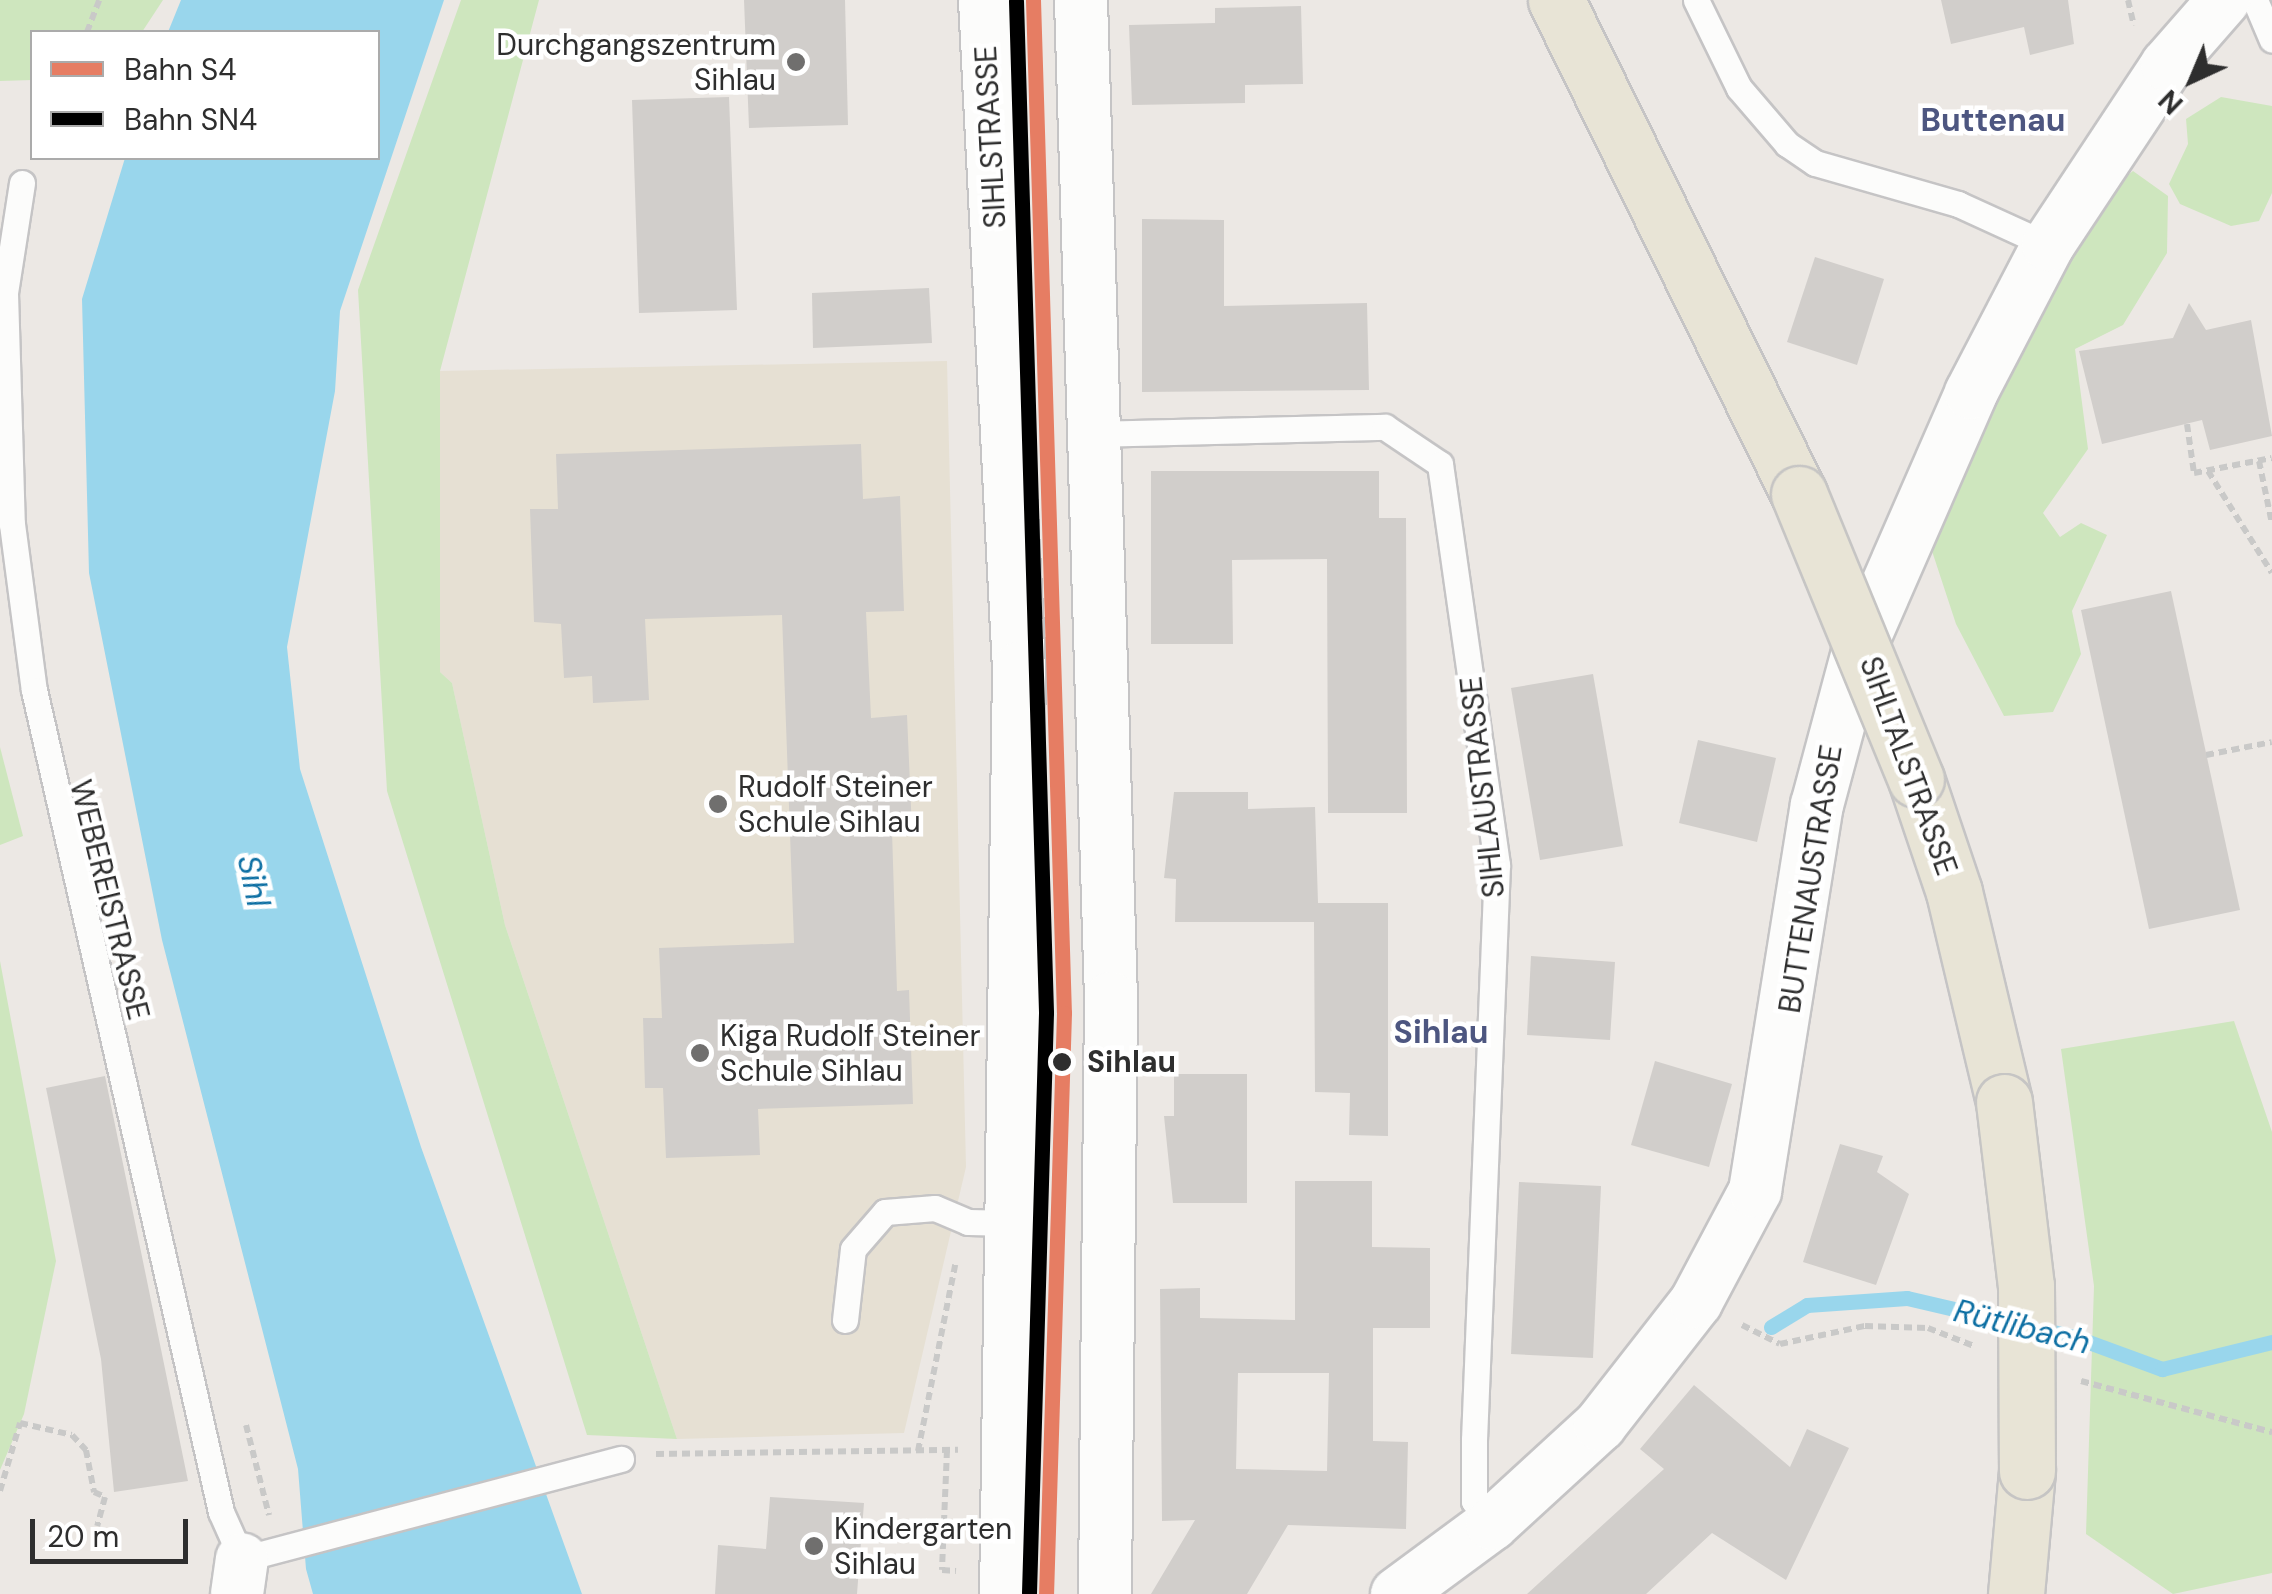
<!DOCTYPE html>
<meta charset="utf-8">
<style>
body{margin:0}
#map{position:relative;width:2272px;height:1594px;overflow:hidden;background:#ece8e4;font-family:"DM Sans",sans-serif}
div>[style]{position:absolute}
.education>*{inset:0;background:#e6e0d3}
.green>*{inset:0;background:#cee6be}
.water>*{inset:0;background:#99d6ec}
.stream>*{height:15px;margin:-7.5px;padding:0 7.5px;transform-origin:7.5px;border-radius:7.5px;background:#99d6ec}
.building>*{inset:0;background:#d1cecb}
.path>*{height:6px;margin-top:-3px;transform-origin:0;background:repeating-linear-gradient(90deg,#c9c9c8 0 8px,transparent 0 13px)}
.roads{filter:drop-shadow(2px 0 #c5c4c5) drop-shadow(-2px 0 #c5c4c5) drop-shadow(0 2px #c5c4c5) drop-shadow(0 -2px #c5c4c5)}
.lane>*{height:25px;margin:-12.5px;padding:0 12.5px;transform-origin:12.5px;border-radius:12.5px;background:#fcfcfb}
.street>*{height:52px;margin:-26px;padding:0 26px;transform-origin:26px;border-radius:26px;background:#fcfcfb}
.primary>*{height:55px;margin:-27.5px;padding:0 27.5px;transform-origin:27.5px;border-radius:27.5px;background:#e8e4d6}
.bridges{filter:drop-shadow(2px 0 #c6c5c4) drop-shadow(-2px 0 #c6c5c4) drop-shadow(0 2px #c6c5c4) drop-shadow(0 -2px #c6c5c4)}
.primary-bridge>*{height:55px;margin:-27.5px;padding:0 27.5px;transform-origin:27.5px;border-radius:27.5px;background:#e8e4d6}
.rail-1>*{height:15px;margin:-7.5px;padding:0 7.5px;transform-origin:7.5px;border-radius:7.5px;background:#e67d63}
.rail-2>*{height:15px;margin:-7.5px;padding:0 7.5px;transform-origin:7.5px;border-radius:7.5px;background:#000}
.dots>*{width:28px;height:28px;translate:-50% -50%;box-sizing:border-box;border:5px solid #fff;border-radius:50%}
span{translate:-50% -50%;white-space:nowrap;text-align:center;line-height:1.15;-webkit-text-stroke:9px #fff;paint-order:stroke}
.poi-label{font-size:30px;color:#2e2e2e}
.right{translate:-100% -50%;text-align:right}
.left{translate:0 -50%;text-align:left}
.street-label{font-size:30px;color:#2e2e2e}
.stop-label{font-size:30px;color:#2e2e2e;font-weight:700}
.neighbourhood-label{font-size:32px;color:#4d5680;font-weight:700}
.water-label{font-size:32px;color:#0d6fa3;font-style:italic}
.legend{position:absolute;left:30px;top:30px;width:350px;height:130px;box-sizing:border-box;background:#fff;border:2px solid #ababab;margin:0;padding:12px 18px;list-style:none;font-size:30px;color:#2e2e2e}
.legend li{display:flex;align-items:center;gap:20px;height:50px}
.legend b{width:50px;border:2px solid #ababab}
.north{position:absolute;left:2142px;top:30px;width:100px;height:100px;-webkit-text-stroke:8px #fff;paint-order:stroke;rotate:224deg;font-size:28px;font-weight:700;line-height:40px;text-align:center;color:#2e2e2e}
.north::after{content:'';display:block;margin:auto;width:35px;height:45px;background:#2e2e2e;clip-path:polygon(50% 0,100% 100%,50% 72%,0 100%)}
.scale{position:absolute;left:30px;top:1519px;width:158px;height:45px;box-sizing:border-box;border:5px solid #2e2e2e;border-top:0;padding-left:12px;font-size:30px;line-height:35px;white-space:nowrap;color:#2e2e2e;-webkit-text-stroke:8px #fff;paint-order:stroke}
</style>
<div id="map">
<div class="education">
<i style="clip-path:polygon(947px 361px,966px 1167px,904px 1433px,677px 1439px,505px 925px,452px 683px,440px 672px,440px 371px)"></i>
</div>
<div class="green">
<i style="clip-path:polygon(0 0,163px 0,142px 32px,32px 32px,32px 80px,0 81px)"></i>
<i style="clip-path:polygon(461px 0,539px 0,440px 371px,440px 672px,452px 683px,505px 925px,677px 1439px,587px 1435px,387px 791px,358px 290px)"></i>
<i style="clip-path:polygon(2221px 97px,2272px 106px,2272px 193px,2259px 221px,2231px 226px,2180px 204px,2169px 184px,2188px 144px,2186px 119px)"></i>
<i style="clip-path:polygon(2133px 171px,2168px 196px,2167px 253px,2123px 325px,2075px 349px,2088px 449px,2043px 513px,2060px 537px,2081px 523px,2107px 535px,2072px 611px,2081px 654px,2053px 712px,2004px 716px,1956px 624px,1931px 548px,2074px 218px)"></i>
<i style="clip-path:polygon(0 747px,23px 836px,0 845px)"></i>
<i style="clip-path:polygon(0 961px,56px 1261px,24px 1414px,0 1470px)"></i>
<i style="clip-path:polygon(2234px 1021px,2272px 1132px,2272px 1573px,2173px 1594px,2086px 1534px,2094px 1286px,2061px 1049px)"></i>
</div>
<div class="water">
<i style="clip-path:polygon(181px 0,444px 0,340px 311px,335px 391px,287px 647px,300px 769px,421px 1147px,582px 1594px,313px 1594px,306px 1569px,298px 1469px,162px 940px,89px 573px,82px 299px,125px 158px,378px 158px,378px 32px,168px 32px)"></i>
</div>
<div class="stream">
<i style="left:1771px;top:1327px;width:42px;rotate:-31.4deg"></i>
<i style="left:1807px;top:1305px;width:100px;rotate:-4deg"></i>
<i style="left:1907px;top:1298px;width:172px;rotate:13.1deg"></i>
<i style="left:2075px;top:1337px;width:93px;rotate:20.2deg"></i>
<i style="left:2162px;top:1369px;width:113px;rotate:-13.8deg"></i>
</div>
<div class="building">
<i style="clip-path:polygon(744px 0,845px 0,848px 125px,749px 128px)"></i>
<i style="clip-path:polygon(1941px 0,2068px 0,2074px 44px,2030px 55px,2024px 27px,1951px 44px)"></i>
<i style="clip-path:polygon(1301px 6px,1303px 84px,1245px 85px,1245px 103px,1132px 105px,1129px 25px,1215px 23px,1215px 8px)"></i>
<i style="clip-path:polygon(729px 97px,737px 310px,639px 313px,632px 100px)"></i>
<i style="clip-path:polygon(1142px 219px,1224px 220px,1224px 306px,1367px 303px,1369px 390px,1142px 392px)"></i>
<i style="clip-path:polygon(1815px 257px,1884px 279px,1857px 365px,1787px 342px)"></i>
<i style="clip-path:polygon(929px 288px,932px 343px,813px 348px,812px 293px)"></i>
<i style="clip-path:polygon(2189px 303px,2206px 330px,2251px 320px,2272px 436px,2210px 450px,2202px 420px,2102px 444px,2079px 351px,2173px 338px)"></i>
<i style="clip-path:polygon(861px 444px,863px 499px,900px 496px,904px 611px,866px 612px,871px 718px,907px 715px,912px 830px,892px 831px,897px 991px,909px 990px,913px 1104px,758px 1109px,760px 1155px,666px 1158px,663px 1088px,645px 1088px,643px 1018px,662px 1018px,659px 948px,794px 943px,782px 615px,645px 619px,649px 700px,593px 703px,592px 676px,564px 678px,561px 624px,534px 622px,530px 509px,558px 509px,556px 454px)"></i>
<i style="clip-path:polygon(1151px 471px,1379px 471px,1379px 518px,1406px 518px,1407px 813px,1328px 813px,1327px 559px,1232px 560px,1233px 644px,1151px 644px)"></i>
<i style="clip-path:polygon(2171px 591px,2240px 910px,2149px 929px,2081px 610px)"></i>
<i style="clip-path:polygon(1593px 674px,1623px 846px,1540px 860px,1511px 688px)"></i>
<i style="clip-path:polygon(1698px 740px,1776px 758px,1757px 842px,1679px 823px)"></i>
<i style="clip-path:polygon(1174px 792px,1248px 792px,1248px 809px,1315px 807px,1318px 903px,1388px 903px,1388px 1136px,1349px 1135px,1350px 1093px,1315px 1092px,1314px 922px,1175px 922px,1176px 879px,1164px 878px)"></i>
<i style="clip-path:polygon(1531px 956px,1615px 962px,1610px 1040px,1527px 1035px)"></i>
<i style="clip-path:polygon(1655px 1061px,1732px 1084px,1709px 1167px,1631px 1145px)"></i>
<i style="clip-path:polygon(1174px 1074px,1247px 1074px,1247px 1203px,1173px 1203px,1164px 1116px,1174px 1116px)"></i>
<i style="clip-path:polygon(105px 1076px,188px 1481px,114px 1492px,101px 1359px,46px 1088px)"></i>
<i style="clip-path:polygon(1840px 1144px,1883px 1156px,1877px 1172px,1909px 1194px,1876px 1285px,1803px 1262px)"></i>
<i style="clip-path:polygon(evenodd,1295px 1181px,1372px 1181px,1372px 1247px,1430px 1248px,1430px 1328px,1373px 1328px,1373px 1441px,1408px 1442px,1406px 1529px,1288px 1525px,1247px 1594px,1151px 1594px,1195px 1520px,1162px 1521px,1160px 1289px,1200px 1288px,1200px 1318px,1295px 1320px,1295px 1181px,1238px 1373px,1329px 1373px,1327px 1471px,1236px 1469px,1238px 1373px)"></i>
<i style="clip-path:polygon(1519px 1182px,1601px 1186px,1593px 1358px,1511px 1354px)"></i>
<i style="clip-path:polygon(1694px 1385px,1790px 1467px,1807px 1429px,1849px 1448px,1786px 1580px,1712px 1533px,1646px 1594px,1527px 1594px,1664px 1469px,1640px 1449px)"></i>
<i style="clip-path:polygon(770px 1497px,864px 1503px,857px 1594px,715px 1594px,718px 1545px,766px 1549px)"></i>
</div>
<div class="path">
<i style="left:2128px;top:0;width:26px;rotate:77deg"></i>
<i style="left:87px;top:32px;width:34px;rotate:-69deg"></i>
<i style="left:2187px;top:424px;width:49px;rotate:81.9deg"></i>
<i style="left:2194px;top:473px;width:79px;rotate:-10.9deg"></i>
<i style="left:2259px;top:461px;width:64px;rotate:78.3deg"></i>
<i style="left:2208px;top:471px;width:120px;rotate:57.9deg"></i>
<i style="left:2206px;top:755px;width:67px;rotate:-11.1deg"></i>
<i style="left:1742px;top:1325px;width:42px;rotate:26.6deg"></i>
<i style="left:1780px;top:1344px;width:87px;rotate:-12deg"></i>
<i style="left:1865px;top:1326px;width:63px;rotate:1.8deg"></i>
<i style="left:1928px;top:1328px;width:49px;rotate:21.4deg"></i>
<i style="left:2081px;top:1381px;width:198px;rotate:15deg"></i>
<i style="left:246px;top:1425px;width:93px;rotate:75.7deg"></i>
<i style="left:947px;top:1450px;width:120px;rotate:92.4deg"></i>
<i style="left:942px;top:1570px;width:14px;rotate:4deg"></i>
<i style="left:918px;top:1451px;width:190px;rotate:-78.7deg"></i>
<i style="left:656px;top:1454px;width:302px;rotate:-0.8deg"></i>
<i style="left:0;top:1491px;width:71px;rotate:-73.6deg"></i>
<i style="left:20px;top:1423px;width:53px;rotate:13deg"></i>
<i style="left:72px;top:1435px;width:21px;rotate:47deg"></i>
<i style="left:86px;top:1450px;width:43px;rotate:79.2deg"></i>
<i style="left:94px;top:1492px;width:12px;rotate:24deg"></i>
<i style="left:105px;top:1497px;width:30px;rotate:105deg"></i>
</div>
<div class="roads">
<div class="lane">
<i style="left:1696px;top:0;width:98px;rotate:64deg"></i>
<i style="left:1739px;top:88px;width:74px;rotate:49.4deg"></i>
<i style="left:1787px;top:144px;width:34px;rotate:34deg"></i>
<i style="left:1815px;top:163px;width:149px;rotate:16deg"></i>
<i style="left:1958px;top:204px;width:99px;rotate:24.5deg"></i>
<i style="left:2255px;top:0;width:43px;rotate:67deg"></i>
<i style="left:22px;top:183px;width:111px;rotate:98.8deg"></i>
<i style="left:5px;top:293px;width:231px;rotate:88.3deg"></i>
<i style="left:12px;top:524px;width:167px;rotate:82.5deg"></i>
<i style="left:34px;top:690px;width:843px;rotate:77.18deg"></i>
<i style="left:221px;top:1512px;width:51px;rotate:65.9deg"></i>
<i style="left:242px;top:1559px;width:392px;rotate:-14.8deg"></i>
<i style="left:1094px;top:434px;width:291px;rotate:-1.4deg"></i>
<i style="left:1385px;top:427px;width:66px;rotate:33.9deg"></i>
<i style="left:1440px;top:464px;width:405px;rotate:81.9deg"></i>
<i style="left:1497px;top:865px;width:575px;rotate:92.29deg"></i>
<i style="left:1474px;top:1440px;width:61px;rotate:90deg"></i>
<i style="left:1474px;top:1501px;width:29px;rotate:52deg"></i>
<i style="left:845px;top:1320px;width:71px;rotate:-83.6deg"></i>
<i style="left:853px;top:1249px;width:49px;rotate:-49.1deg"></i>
<i style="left:885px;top:1212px;width:50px;rotate:-4.6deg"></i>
<i style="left:935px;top:1208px;width:36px;rotate:23deg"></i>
<i style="left:968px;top:1222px;width:47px;rotate:1.2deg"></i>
</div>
<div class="street">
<i style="left:985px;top:0;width:669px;rotate:87.09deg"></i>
<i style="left:1019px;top:668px;width:926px;rotate:90.8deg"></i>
<i style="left:1081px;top:0;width:998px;rotate:88.28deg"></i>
<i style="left:1111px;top:998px;width:596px;rotate:90.58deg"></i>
<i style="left:237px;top:1594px;width:35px;rotate:-82deg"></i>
<i style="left:1397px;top:1594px;width:118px;rotate:-36.4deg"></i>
<i style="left:1492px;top:1524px;width:147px;rotate:-42.5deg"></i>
<i style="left:1600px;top:1425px;width:156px;rotate:-52deg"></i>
<i style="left:1696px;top:1302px;width:126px;rotate:-62deg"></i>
<i style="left:1755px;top:1191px;width:391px;rotate:-80.9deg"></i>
<i style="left:1817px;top:805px;width:158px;rotate:-75deg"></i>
<i style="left:1858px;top:652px;width:283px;rotate:-66.4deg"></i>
<i style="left:1971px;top:393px;width:167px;rotate:-62.5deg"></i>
<i style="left:2048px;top:245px;width:216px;rotate:-56.5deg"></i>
<i style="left:2167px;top:65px;width:86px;rotate:-48.8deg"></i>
</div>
<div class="primary">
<i style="left:1556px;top:0;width:551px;rotate:63.81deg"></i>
<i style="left:1916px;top:779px;width:119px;rotate:71.4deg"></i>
<i style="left:1954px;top:892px;width:216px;rotate:76.6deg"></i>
<i style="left:2016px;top:1594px;width:123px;rotate:-84.9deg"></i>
</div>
</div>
<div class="bridges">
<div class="primary-bridge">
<i style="left:1799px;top:494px;width:308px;rotate:67.7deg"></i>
<i style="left:2004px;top:1102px;width:185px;rotate:83.2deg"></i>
<i style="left:2026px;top:1286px;width:185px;rotate:89.7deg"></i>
</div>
</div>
<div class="rail-1">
<i style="left:1033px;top:0;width:1013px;rotate:88.25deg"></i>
<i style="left:1064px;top:1013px;width:581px;rotate:91.77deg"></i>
</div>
<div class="rail-2">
<i style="left:1016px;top:1px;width:1012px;rotate:88.3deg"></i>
<i style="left:1046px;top:1013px;width:580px;rotate:91.68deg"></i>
</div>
<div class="dots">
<i style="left:796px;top:62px;background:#706f6e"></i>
<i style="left:718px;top:804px;background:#706f6e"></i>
<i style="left:700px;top:1053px;background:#706f6e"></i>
<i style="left:1062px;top:1062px;background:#2e2e2e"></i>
<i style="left:814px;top:1546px;background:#706f6e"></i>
</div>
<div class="poi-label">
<span class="right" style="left:776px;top:62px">Durchgangszentrum<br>Sihlau</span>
<span class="left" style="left:738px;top:804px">Rudolf Steiner<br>Schule Sihlau</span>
<span class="left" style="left:720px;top:1053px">Kiga Rudolf Steiner<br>Schule Sihlau</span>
<span class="left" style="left:834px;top:1546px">Kindergarten<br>Sihlau</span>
</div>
<div class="street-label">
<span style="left:991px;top:137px;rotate:-93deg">SIHLSTRASSE</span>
<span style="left:1908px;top:766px;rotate:70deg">SIHLTALSTRASSE</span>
<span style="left:1483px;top:787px;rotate:-96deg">SIHLAUSTRASSE</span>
<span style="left:1811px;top:879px;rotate:-81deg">BUTTENAUSTRASSE</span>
<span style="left:109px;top:900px;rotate:76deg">WEBEREISTRASSE</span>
</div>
<div class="stop-label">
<span class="left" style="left:1087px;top:1062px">Sihlau</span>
</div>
<div class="neighbourhood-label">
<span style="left:1993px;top:120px">Buttenau</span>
<span style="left:1441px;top:1032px">Sihlau</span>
</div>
<div class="water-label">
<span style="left:253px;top:881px;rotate:78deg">Sihl</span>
<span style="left:2022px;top:1327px;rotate:14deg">Rütlibach</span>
</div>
<ul class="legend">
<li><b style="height:12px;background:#e67d63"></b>Bahn S4</li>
<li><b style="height:12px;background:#000"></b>Bahn SN4</li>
</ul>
<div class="north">N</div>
<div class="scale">20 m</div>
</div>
